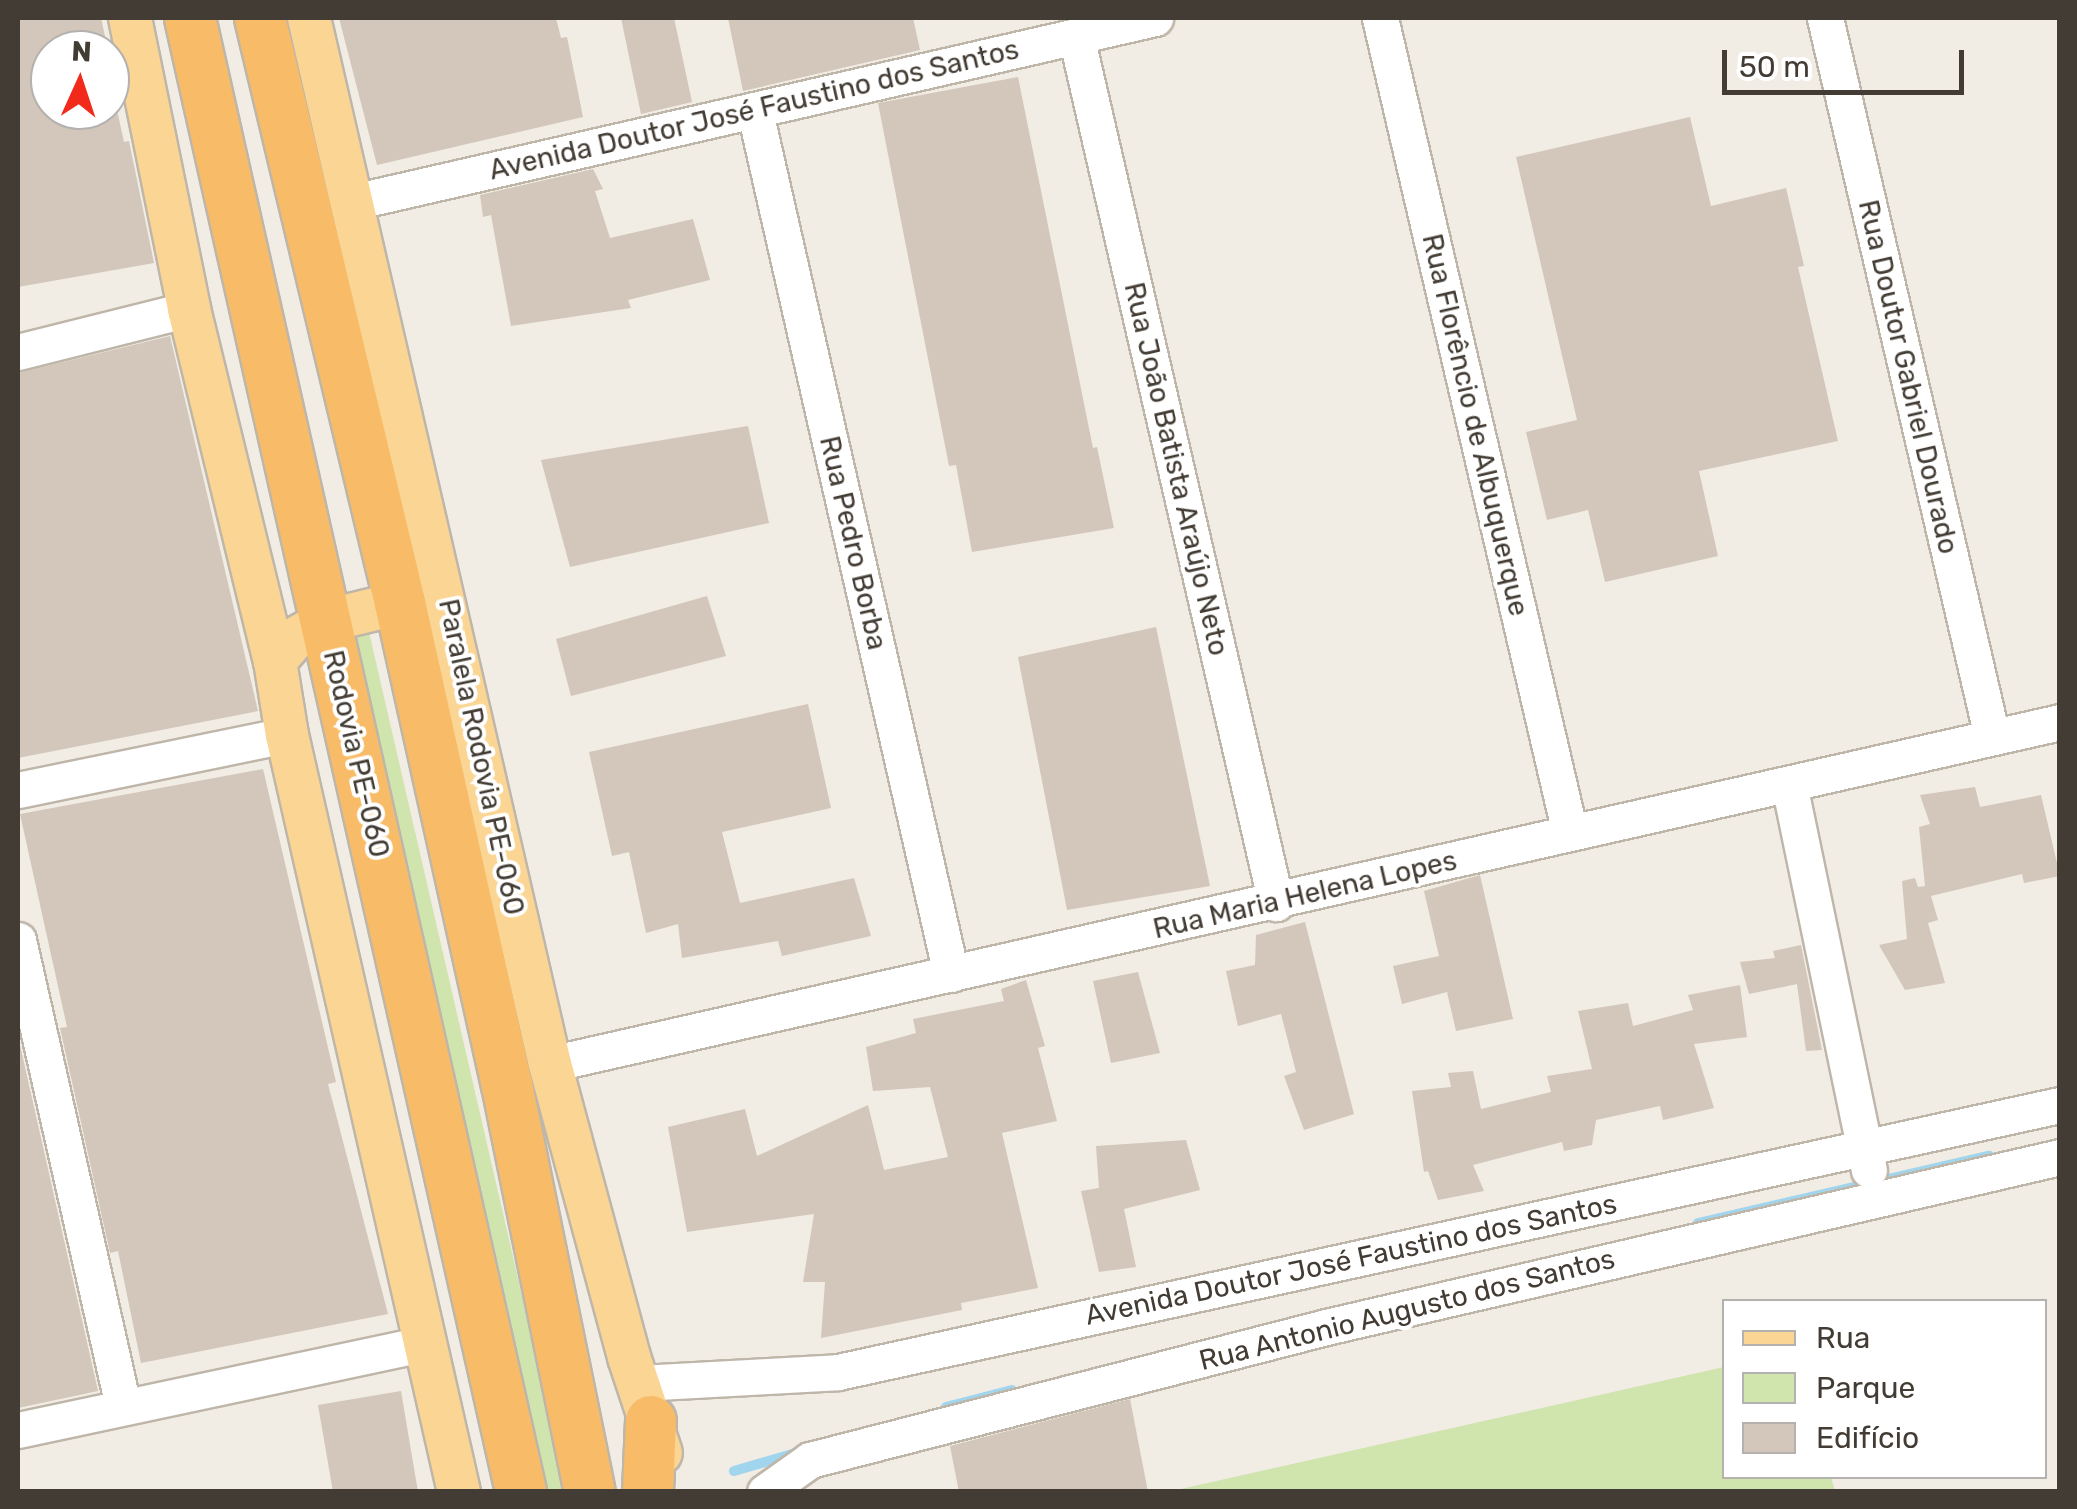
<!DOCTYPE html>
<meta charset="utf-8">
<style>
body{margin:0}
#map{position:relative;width:2077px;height:1509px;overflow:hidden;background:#f1ece4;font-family:Rubik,sans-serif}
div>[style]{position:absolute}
.green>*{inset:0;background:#d0e4ae}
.stream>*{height:10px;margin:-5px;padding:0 5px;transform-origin:5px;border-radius:5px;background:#a1d4ed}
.building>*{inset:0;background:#d2c7ba}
.roads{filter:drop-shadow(2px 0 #bfb6aa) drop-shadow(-2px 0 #bfb6aa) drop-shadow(0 2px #bfb6aa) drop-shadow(0 -2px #bfb6aa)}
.minor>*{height:35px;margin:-17.5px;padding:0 17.5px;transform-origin:17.5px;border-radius:17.5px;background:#fff}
.major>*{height:42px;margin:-21px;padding:0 21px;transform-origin:21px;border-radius:21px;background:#fad594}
.highway>*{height:50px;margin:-25px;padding:0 25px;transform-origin:25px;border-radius:25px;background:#f8bc68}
span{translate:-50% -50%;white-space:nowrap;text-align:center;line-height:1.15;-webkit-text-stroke:8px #fff;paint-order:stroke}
.street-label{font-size:28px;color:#433c34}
.frame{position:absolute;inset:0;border:20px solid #433c34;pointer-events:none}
.legend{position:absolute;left:1722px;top:1299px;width:325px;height:180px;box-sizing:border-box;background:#fff;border:2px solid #b4b1ae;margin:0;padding:12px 18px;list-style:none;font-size:30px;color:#433c34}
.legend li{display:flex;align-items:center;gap:20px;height:50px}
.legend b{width:50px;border:2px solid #b4b1ae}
.north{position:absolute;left:30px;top:30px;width:100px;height:100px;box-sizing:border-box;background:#fff;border:2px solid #b4b1ae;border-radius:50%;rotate:3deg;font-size:28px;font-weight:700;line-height:40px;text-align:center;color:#433c34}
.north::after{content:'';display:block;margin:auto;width:35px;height:45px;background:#f12a1b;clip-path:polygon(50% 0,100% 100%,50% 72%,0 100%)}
.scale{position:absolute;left:1722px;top:50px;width:242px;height:45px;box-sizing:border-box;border:5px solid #433c34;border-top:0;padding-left:12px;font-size:30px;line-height:35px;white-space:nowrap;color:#433c34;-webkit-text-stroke:8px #fff;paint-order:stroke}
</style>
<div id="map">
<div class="green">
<i style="clip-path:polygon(369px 632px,567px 1491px,535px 1491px,340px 646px)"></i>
<i style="clip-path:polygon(1724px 1367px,1724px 1476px,1831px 1477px,1835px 1491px,1172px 1491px)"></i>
</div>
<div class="stream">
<i style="left:1698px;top:1223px;width:299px;rotate:-13deg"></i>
<i style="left:946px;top:1407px;width:68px;rotate:-14.4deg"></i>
<i style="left:734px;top:1471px;width:65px;rotate:-16.2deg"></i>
</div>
<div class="building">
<i style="clip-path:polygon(18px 18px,101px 18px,108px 50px,50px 50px,50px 110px,117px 110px,124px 142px,129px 141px,154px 263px,18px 287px)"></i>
<i style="clip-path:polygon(339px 18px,556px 18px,561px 38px,567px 37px,583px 117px,377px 165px)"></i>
<i style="clip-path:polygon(621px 18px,674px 18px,692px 102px,641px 114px)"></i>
<i style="clip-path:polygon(728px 18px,913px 18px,920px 50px,743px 91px)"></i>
<i style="clip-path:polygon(1018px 77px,1093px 448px,1097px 447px,1114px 528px,972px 552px,956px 465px,949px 466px,878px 103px)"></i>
<i style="clip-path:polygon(1690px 117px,1711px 206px,1786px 188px,1804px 266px,1798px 267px,1838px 441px,1699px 471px,1718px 556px,1605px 582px,1588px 510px,1547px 520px,1526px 432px,1577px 420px,1516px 157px)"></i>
<i style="clip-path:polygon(593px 169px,603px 189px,595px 191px,610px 238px,693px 219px,710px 280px,628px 300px,631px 308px,511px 326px,491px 215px,483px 217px,480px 195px)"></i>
<i style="clip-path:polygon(170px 336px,258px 711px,18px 758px,18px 373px)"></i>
<i style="clip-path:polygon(748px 426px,769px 523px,570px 567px,541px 460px)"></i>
<i style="clip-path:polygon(707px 596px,726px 656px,571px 696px,556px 639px)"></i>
<i style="clip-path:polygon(1156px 627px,1210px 886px,1067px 910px,1018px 657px)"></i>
<i style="clip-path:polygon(808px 704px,831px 808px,722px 832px,740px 903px,854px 878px,871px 936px,782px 956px,778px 941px,682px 958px,678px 924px,646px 933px,629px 852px,612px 856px,589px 752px)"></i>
<i style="clip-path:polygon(263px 769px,336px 1082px,328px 1084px,388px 1314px,141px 1363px,118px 1251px,110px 1253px,60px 1028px,67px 1027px,20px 814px)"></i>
<i style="clip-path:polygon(1975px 787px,1980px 807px,2041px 795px,2060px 876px,2024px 883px,2022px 874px,1931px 896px,1938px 920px,1928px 923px,1945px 983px,1905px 990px,1879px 945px,1907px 939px,1902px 881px,1915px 878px,1918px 887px,1925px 886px,1919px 827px,1930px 824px,1920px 795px)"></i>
<i style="clip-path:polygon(1480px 875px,1513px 1019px,1456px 1031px,1447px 992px,1402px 1004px,1393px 966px,1439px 956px,1424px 891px)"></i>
<i style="clip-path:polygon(1305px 922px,1354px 1114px,1304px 1130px,1284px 1076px,1296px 1072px,1281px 1014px,1238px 1026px,1226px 971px,1255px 965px,1256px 935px)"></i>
<i style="clip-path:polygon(1801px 945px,1822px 1050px,1806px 1051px,1797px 984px,1749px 994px,1740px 962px,1775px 958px,1773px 951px)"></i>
<i style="clip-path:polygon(1138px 972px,1160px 1053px,1111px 1063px,1093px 981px)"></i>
<i style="clip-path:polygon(1026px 980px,1045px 1046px,1038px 1048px,1057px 1121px,1002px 1133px,1038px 1288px,961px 1303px,962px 1310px,821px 1338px,825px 1282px,803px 1282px,814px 1214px,687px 1232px,668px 1127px,745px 1109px,757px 1156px,868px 1105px,884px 1170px,948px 1157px,930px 1087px,873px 1091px,866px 1047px,916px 1033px,913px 1019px,1004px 1001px,1001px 989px)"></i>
<i style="clip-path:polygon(1740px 985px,1747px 1037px,1694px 1044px,1714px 1108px,1663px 1120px,1660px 1106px,1596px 1120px,1592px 1145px,1564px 1151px,1562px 1142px,1473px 1165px,1484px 1191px,1438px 1200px,1428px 1171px,1424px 1172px,1412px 1091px,1451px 1087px,1448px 1073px,1473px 1071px,1481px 1109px,1551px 1092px,1547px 1076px,1592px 1069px,1578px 1011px,1628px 1003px,1633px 1026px,1693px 1010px,1688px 995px)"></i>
<i style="clip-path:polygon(18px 1036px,98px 1391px,18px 1408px)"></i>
<i style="clip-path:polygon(1186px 1140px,1200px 1190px,1124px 1209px,1136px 1267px,1099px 1272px,1081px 1191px,1099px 1188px,1096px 1146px)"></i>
<i style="clip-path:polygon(401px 1391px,418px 1492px,333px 1492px,318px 1405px)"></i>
<i style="clip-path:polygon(1130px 1399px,1148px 1492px,959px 1492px,950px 1446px)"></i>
</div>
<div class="roads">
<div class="minor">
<i style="left:1380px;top:18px;width:837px;rotate:76.88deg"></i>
<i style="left:1825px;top:18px;width:738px;rotate:76.92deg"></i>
<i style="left:1076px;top:36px;width:890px;rotate:77.01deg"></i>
<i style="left:755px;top:112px;width:884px;rotate:77.19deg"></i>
<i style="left:353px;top:202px;width:823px;rotate:-12.92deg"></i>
<i style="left:18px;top:352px;width:176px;rotate:-14.1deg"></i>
<i style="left:1789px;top:784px;width:394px;rotate:78.3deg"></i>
<i style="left:18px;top:790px;width:275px;rotate:-11.6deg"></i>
<i style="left:18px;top:940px;width:478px;rotate:77.3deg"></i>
<i style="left:550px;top:1064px;width:1548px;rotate:-12.76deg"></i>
<i style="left:638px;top:1383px;width:200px;rotate:-3.1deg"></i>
<i style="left:838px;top:1372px;width:1251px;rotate:-12.33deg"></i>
<i style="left:18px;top:1430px;width:413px;rotate:-12deg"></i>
<i style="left:765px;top:1492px;width:55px;rotate:-35.4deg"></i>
<i style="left:810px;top:1460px;width:533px;rotate:-14.45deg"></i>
<i style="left:1326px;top:1327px;width:753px;rotate:-13.04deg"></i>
</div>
<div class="major">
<i style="left:130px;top:18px;width:297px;rotate:78.5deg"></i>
<i style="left:189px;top:309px;width:362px;rotate:76.3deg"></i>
<i style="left:275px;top:661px;width:75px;rotate:80.8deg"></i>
<i style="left:287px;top:735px;width:776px;rotate:77.2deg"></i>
<i style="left:309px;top:18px;width:1073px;rotate:77.03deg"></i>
<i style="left:550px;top:1064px;width:303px;rotate:74.9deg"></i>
<i style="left:629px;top:1357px;width:101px;rotate:71.6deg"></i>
<i style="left:275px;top:661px;width:29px;rotate:-49deg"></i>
<i style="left:294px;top:639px;width:37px;rotate:-29deg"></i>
<i style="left:326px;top:621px;width:76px;rotate:-13.7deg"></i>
<i style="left:400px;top:603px;width:30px;rotate:17deg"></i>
</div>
<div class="highway">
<i style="left:190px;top:18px;width:1511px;rotate:77.34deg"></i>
<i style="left:260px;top:18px;width:602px;rotate:76.54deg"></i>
<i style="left:400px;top:603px;width:494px;rotate:77.5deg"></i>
<i style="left:507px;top:1085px;width:415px;rotate:78.5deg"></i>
<i style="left:648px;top:1492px;width:71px;rotate:-87.6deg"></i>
</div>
</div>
<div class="street-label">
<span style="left:754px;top:110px;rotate:-13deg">Avenida Doutor José Faustino dos Santos</span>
<span style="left:1908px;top:377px;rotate:77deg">Rua Doutor Gabriel Dourado</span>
<span style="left:1475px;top:425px;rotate:77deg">Rua Florêncio de Albuquerque</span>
<span style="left:1176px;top:469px;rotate:77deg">Rua João Batista Araújo Neto</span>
<span style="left:853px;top:543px;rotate:77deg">Rua Pedro Borba</span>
<span style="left:356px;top:754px;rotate:77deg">Rodovia PE-060</span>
<span style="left:481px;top:757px;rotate:78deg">Paralela Rodovia PE-060</span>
<span style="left:1305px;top:895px;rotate:-13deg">Rua Maria Helena Lopes</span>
<span style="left:1351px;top:1260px;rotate:-12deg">Avenida Doutor José Faustino dos Santos</span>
<span style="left:1407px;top:1310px;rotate:-14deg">Rua Antonio Augusto dos Santos</span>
</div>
<div class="frame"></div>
<ul class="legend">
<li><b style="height:12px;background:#fad594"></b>Rua</li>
<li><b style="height:28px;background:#d0e4ae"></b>Parque</li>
<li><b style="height:28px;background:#d2c7ba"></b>Edifício</li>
</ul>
<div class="north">N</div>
<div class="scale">50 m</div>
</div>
